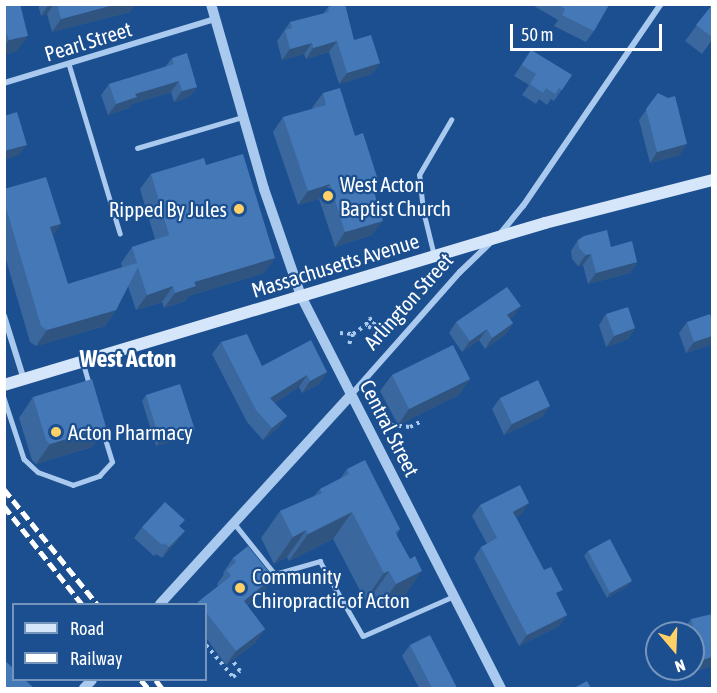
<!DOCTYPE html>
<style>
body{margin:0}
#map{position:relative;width:717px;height:693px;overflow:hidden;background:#1b4f8f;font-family:"Asap Condensed",sans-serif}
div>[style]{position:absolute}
.path>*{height:4px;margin-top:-2px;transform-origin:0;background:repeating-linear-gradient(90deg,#a9c9ee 0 3px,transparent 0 7.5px)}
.service>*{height:4.5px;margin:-2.25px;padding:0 2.25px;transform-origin:2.25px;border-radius:2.25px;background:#a9c9ee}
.minor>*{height:6px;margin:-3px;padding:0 3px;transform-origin:3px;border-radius:3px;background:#a9c9ee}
.tertiary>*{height:10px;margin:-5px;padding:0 5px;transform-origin:5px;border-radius:5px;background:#a9c9ee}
.secondary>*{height:12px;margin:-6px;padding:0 6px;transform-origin:6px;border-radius:6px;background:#d6e6fa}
.rail>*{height:4.5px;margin-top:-2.25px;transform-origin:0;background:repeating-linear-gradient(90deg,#fff 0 10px,transparent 0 14.5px)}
.wall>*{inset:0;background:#3a679d}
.shaded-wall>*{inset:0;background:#305480}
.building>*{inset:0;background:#4478b7}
.dots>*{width:16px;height:16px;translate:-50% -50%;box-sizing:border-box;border:3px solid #1b4f8f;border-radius:50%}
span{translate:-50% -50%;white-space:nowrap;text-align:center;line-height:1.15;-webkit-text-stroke:4.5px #1b4f8f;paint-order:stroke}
.street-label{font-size:21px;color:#fff}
.poi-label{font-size:21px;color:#fff}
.left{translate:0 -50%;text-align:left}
.right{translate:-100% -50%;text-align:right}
.quarter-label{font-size:24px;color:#fff;font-weight:700}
.frame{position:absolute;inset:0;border:6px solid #fff;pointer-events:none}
.legend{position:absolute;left:12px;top:603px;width:195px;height:78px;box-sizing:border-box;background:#1b4f8f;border:2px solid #7695bc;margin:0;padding:8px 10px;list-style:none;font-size:18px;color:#fff}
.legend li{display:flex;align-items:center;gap:12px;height:30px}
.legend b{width:30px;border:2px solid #7695bc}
.north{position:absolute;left:645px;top:621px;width:60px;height:60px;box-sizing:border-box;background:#1b4f8f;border:2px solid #7695bc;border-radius:50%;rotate:161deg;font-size:16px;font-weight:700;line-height:24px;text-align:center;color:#fff}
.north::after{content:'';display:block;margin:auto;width:21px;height:27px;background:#ffd166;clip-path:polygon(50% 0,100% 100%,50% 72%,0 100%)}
.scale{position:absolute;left:510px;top:24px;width:152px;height:27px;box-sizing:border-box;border:3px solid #fff;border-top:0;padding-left:8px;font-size:18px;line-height:21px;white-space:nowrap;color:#fff;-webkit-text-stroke:4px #1b4f8f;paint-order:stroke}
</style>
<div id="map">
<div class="path">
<i style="left:340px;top:333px;width:13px;rotate:4deg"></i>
<i style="left:353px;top:334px;width:14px;rotate:111deg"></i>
<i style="left:353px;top:334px;width:16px;rotate:-35deg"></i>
<i style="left:366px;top:325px;width:8px;rotate:-67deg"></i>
<i style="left:369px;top:318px;width:7px;rotate:34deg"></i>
<i style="left:375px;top:322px;width:7px;rotate:124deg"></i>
<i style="left:371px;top:328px;width:6px;rotate:-149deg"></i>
<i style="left:382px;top:414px;width:3px"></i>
<i style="left:385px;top:414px;width:13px;rotate:61deg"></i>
<i style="left:391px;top:425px;width:19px;rotate:6deg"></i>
<i style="left:410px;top:427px;width:13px;rotate:-27deg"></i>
<i style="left:206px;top:645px;width:42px;rotate:49.8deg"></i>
<i style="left:233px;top:677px;width:9px;rotate:-41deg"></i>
<i style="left:240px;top:671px;width:14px;rotate:-126deg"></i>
</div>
<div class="service">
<i style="left:69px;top:64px;width:177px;rotate:73.2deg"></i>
<i style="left:137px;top:148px;width:109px;rotate:-16.4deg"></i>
<i style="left:434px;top:256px;width:46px;rotate:-103.7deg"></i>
<i style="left:423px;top:211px;width:36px;rotate:-96deg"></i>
<i style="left:419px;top:175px;width:64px;rotate:-59.8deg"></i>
<i style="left:83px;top:362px;width:25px;rotate:74deg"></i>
<i style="left:4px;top:398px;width:64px;rotate:71.8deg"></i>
<i style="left:24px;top:459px;width:19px;rotate:43deg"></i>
<i style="left:38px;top:472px;width:37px;rotate:20deg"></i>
<i style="left:73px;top:485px;width:28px;rotate:-19deg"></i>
<i style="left:99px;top:476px;width:19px;rotate:-47deg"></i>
<i style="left:112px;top:462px;width:34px;rotate:-107deg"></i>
<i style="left:234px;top:523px;width:65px;rotate:51.2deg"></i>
<i style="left:275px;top:574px;width:47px;rotate:-16.1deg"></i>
<i style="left:320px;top:561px;width:86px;rotate:60.2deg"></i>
<i style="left:363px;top:636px;width:99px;rotate:-23.7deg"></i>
</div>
<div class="minor">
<i style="left:4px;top:83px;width:220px;rotate:-16.9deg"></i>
<i style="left:500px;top:234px;width:36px;rotate:-51deg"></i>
<i style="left:523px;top:206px;width:245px;rotate:-55.7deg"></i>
<i style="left:4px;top:316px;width:67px;rotate:72.6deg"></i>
<i style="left:351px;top:395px;width:164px;rotate:-48.5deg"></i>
<i style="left:460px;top:272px;width:42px;rotate:-44deg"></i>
</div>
<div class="tertiary">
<i style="left:211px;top:4px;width:192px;rotate:74deg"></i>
<i style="left:264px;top:189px;width:113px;rotate:70.9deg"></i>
<i style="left:301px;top:296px;width:440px;rotate:63deg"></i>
<i style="left:160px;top:604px;width:283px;rotate:-47.6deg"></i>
<i style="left:84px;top:688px;width:11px;rotate:-45deg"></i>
</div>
<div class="secondary">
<i style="left:4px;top:385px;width:565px;rotate:-16.67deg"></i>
<i style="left:545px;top:223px;width:172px;rotate:-14.4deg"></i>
</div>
<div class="rail">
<i style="left:4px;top:489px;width:148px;rotate:51deg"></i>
<i style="left:4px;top:506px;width:125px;rotate:51.5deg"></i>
<i style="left:141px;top:680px;width:11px;rotate:49deg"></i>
<i style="left:156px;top:680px;width:10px;rotate:53deg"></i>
</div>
<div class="wall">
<i style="clip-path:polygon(4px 4px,17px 51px,4px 55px)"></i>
<i style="clip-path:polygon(38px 4px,135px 4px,130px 12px,52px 32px,47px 14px,41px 16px)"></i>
<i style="clip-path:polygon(534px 4px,607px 4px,594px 31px,586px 42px,554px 26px,558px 20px,534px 6px)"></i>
<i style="clip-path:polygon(712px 5px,712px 40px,702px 54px,685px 41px)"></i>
<i style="clip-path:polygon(328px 7px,354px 40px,380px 63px,372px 74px,339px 84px,329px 52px,306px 59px,304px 54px,282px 60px,277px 41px,290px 22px,323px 14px)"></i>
<i style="clip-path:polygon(531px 50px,572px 75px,554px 101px,551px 99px,547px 105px,539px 99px,536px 104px,522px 95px,529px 85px,514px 76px)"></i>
<i style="clip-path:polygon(172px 58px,197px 87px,189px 97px,174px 102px,171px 92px,132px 104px,129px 108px,108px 115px,101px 95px,109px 84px,165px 67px)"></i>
<i style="clip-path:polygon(323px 93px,355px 136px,377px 177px,372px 184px,372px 235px,335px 247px,319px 199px,298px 205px,273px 132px,283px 117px,313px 109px,312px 108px)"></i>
<i style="clip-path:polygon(658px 93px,680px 155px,650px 163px,639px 120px)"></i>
<i style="clip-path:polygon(206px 165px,264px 273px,189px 296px,185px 301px,164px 308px,162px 302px,136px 310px,128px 286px,116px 310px,105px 326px,36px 346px,30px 342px,4px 253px,4px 189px,53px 235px,68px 284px,122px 267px,121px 263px,132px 247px,155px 239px,140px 189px,151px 174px)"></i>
<i style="clip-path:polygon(578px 240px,611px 247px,637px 262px,630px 273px,588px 284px,583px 265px,578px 266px,572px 259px,571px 251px)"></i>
<i style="clip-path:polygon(606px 314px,635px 328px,628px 339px,606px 347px,599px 325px)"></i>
<i style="clip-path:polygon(513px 317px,510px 319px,513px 323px,506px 334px,485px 349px,479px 340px,462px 352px,449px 333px,456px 322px)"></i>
<i style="clip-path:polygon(712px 320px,712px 341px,710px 345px,686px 353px,679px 333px,687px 322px)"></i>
<i style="clip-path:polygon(221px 342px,262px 366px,327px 372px,319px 384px,302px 393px,299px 387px,274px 403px,287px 416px,278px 428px,263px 440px,247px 422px,212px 354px)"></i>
<i style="clip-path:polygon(392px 375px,470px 379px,459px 395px,398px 425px,380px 391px)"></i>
<i style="clip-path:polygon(146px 395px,195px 430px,191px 436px,156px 446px,142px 401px)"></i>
<i style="clip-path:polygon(33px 397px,106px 427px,92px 447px,36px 464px,32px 460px,19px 418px)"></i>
<i style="clip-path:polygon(500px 398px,550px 406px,542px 417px,504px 435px,492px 409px)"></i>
<i style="clip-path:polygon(347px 469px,400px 529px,397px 534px,403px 598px,377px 611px,370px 598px,365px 600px,333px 539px,289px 561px,287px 557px,274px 564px,261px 538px,280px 511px,314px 496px,320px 489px,340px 479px)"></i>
<i style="clip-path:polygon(480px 505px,522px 514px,516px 517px,567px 615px,559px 626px,519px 646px,474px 558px,481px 547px,487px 544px,472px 516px)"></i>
<i style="clip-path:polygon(180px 526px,177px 541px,162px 558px,156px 554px,154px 556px,134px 538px,142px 527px)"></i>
<i style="clip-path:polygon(588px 551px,628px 586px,607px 598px,584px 556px)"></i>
<i style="clip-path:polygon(233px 558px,273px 577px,263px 592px,247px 605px,265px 629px,255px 643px,226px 665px,206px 638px,206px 604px,196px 604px,198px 602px,218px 586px,217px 584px,224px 574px,223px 573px)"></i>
<i style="clip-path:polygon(691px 619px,712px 666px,687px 673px,686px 669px,693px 669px,693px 633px,684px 633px,683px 630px)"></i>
<i style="clip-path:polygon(410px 645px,457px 688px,419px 688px,402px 656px)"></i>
</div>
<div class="shaded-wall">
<i style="clip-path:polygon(49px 4px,54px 4px,47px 14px,41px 16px)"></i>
<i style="clip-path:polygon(117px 4px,135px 4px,130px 12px,52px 32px,61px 19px)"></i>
<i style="clip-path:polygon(28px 36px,17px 51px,4px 55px,4px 46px,9px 40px)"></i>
<i style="clip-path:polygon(337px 41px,329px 52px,306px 59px,313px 48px)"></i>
<i style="clip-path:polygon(312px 43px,304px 54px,282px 60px,290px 49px)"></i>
<i style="clip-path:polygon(380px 63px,372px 74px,339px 84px,347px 73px)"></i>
<i style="clip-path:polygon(179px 81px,171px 92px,132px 104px,129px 108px,108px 115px,116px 104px,135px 94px)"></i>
<i style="clip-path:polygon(197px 87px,189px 97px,174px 102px,182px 91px)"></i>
<i style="clip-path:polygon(687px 144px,680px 155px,650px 163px,657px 152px)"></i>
<i style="clip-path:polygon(27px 145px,19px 155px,4px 160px,4px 151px)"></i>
<i style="clip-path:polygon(377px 177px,366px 192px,370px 179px)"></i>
<i style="clip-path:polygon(330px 184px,319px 199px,298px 205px,308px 191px)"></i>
<i style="clip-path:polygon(383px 221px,372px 235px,335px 247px,345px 232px)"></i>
<i style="clip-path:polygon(61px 224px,50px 240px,50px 227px)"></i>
<i style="clip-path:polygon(591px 254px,583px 265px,578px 266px,586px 255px)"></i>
<i style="clip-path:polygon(275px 258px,264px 273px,189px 296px,185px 301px,164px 308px,175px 293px,194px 282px)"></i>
<i style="clip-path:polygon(637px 262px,630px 273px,588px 284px,596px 273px)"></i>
<i style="clip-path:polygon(173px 286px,162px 302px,136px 310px,147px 295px)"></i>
<i style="clip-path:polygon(521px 306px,513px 317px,500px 326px,507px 315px)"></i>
<i style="clip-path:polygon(116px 310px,105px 326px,36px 346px,47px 330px)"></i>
<i style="clip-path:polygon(513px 323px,506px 334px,485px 349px,492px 338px)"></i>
<i style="clip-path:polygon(635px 328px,628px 339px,606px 347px,614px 336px)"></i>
<i style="clip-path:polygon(487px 329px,479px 340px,462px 352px,470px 341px)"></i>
<i style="clip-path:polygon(712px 336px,712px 341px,710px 345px,686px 353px,694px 342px)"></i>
<i style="clip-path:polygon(327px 372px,319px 384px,302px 393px,310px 381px)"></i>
<i style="clip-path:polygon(307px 375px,299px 387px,262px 410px,270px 398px)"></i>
<i style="clip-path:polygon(470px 379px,459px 395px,398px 425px,409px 409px)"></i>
<i style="clip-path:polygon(550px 406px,542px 417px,504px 435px,512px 424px)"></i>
<i style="clip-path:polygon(287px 416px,278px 428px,263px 440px,272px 428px)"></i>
<i style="clip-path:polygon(106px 427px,92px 447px,36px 464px,50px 444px)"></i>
<i style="clip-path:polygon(195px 430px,191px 436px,156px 446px,160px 441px)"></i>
<i style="clip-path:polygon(529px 503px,522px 514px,506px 523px,513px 512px)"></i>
<i style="clip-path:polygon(352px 512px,333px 539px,289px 561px,308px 534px)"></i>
<i style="clip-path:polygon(306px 530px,287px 557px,274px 564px,293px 537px)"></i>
<i style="clip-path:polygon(185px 531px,177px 541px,162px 558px,169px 547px)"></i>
<i style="clip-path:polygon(389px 571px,370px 598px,365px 600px,384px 573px)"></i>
<i style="clip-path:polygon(422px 571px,403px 598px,377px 611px,396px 584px)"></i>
<i style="clip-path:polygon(273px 577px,263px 592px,234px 615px,244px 601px)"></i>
<i style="clip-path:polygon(632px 581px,628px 586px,607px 598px,610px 593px)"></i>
<i style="clip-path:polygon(567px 615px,559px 626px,519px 646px,527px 635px)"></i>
<i style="clip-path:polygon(265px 629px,255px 643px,226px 665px,236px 651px)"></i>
<i style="clip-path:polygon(712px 657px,712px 666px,687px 673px,690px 669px,693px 669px,693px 664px,695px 662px)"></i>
</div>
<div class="building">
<i style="clip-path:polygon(4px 4px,20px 4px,28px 36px,9px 40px,4px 27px)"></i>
<i style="clip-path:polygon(57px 4px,117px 4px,61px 19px)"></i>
<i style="clip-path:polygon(339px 4px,345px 4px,354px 40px,371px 35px,380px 63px,347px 73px,337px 41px,313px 48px,312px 43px,290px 49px,285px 30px,292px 28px,290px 22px,329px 12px,328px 7px)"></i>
<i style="clip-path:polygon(557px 4px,607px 4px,609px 5px,594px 31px,562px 15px,565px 9px)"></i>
<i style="clip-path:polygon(712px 5px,712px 37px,696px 25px)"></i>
<i style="clip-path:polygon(531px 50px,572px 75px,562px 90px,559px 88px,555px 94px,546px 88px,543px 93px,530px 84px,536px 74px,522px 65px)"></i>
<i style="clip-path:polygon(187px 53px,197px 87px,182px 91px,179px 81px,135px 94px,137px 97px,116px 104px,109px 84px,174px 64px,172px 58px)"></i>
<i style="clip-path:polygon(340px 88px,355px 136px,363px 133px,377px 177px,370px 179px,383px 221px,345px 232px,330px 184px,308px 191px,283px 117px,326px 105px,323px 93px)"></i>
<i style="clip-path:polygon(658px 93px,668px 98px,675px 96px,687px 144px,657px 152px,646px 109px)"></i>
<i style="clip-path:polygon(17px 112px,27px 145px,4px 151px,4px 116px)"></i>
<i style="clip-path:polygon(243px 154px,275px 258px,194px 282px,196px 286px,175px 293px,173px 286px,147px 295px,138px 267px,116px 310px,47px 330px,41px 326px,4px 201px,4px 189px,46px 177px,61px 224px,50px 227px,68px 284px,137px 263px,132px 247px,169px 235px,151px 174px,204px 158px,206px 165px)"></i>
<i style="clip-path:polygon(607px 230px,611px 247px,632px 241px,637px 262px,596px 273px,591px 254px,586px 255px,579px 248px,578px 240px,584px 236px)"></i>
<i style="clip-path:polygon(507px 287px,521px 306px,507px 315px,513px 323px,492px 338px,487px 329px,470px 341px,456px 322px)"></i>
<i style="clip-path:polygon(628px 307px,635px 328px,614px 336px,606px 314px)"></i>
<i style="clip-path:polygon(710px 314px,712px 320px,712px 336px,694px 342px,687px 322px)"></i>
<i style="clip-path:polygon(247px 334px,262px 366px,311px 340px,327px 372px,310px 381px,307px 375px,270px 398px,287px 416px,272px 428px,256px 410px,221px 342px)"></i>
<i style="clip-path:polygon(453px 345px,470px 379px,409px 409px,392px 375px)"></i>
<i style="clip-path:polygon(92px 379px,106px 427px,50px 444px,46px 440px,33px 397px)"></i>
<i style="clip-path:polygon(538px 380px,550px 406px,512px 424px,500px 398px)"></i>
<i style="clip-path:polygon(180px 384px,195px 430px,160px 441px,146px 395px)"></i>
<i style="clip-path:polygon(365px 460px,400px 529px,395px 532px,410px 559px,415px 556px,422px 571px,396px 584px,389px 571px,384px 573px,352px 512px,308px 534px,306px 530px,293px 537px,280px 511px,322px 493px,320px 489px,349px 474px,347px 469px)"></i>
<i style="clip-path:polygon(520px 485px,529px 503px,513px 512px,544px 570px,551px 567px,563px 590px,556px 593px,567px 615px,527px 635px,481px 547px,497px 538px,480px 505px)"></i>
<i style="clip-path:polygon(165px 502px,185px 520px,179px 526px,185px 531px,169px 547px,164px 543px,162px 545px,142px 527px)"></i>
<i style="clip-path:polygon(610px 539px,632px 581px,610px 593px,588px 551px)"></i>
<i style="clip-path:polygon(248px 546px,273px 577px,244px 601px,265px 629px,236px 651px,206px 612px,206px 604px,200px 604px,198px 602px,231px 576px,227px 570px,236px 562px,233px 558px)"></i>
<i style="clip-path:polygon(712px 614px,712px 657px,695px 662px,693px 654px,693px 633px,688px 632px,694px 631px,691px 619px)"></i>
<i style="clip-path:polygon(430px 635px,457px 688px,432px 688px,410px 645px)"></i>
<i style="clip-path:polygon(4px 660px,14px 669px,14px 680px,25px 680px,34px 688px,4px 688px)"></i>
<i style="clip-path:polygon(587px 681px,591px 688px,574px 688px)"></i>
</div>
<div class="dots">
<i style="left:328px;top:196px;background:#ffd166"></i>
<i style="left:239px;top:209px;background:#ffd166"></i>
<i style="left:56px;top:432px;background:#ffd166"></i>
<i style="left:240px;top:588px;background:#ffd166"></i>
</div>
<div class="street-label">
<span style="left:88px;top:41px;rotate:-17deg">Pearl Street</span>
<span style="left:335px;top:265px;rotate:-17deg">Massachusetts Avenue</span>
<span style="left:408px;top:301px;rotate:-48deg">Arlington Street</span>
<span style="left:390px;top:428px;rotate:63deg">Central Street</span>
</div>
<div class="poi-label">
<span class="left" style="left:340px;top:196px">West Acton<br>Baptist Church</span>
<span class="right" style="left:227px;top:209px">Ripped By Jules</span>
<span class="left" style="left:68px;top:432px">Acton Pharmacy</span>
<span class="left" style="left:252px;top:588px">Community<br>Chiropractic of Acton</span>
</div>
<div class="quarter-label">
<span style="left:128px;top:359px">West Acton</span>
</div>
<div class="frame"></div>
<ul class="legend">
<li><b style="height:8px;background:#d6e6fa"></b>Road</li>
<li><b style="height:8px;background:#fff"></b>Railway</li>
</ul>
<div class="north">N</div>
<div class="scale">50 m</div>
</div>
